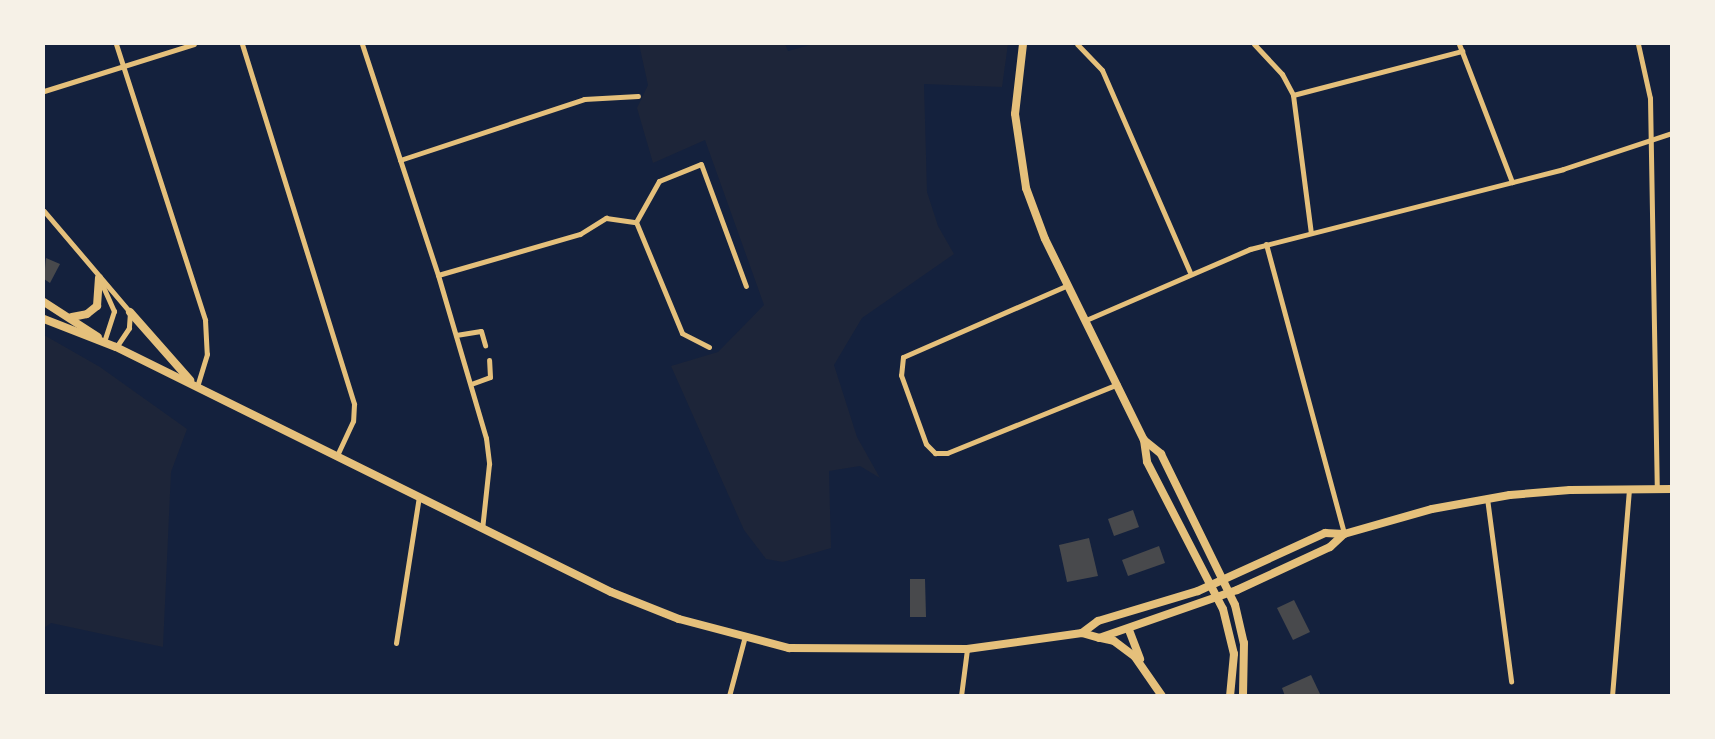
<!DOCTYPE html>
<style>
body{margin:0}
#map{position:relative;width:1715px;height:739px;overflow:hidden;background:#14213d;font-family:Lato,sans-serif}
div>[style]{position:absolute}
.green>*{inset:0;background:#1d2539}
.building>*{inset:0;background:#48494c}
.minor>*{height:5px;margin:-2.5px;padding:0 2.5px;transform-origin:2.5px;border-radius:2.5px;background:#e5c07b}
.primary>*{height:8px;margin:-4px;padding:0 4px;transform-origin:4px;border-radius:4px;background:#e5c07b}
span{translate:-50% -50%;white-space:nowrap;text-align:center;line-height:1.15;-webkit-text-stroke:4.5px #f6f1e7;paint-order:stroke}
.frame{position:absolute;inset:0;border:45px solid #f6f1e7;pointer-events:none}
</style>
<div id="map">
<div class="green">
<i style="clip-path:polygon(639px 44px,785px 44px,788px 51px,814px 44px,1008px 44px,1002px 87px,924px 84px,927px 192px,938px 226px,954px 254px,862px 318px,834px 365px,857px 437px,880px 478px,860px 466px,829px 471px,831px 548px,783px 562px,766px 559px,744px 530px,671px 366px,718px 352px,764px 305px,705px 140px,653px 163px,637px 108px,648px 85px)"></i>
<i style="clip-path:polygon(44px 335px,100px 367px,187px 429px,171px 472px,163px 647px,51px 623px,44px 628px)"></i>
</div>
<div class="building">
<i style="clip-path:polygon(46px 258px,60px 264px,50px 283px,44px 279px)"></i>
<i style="clip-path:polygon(1133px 510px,1139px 527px,1114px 536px,1108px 519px)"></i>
<i style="clip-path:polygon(1089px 538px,1098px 576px,1067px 582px,1059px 545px)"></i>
<i style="clip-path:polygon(1159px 546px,1165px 563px,1128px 576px,1122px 560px)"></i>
<i style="clip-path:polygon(910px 579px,925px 579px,926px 617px,910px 617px)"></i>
<i style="clip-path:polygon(1294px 600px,1310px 632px,1293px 640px,1277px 608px)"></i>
<i style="clip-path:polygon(1311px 675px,1321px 696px,1285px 696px,1282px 688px)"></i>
</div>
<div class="minor">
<i style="left:116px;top:44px;width:290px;rotate:72.1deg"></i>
<i style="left:205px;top:320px;width:34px;rotate:87deg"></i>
<i style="left:207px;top:354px;width:34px;rotate:107deg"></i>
<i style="left:242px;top:44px;width:377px;rotate:72.7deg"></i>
<i style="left:354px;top:404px;width:17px;rotate:93deg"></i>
<i style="left:353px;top:421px;width:38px;rotate:115deg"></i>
<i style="left:362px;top:44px;width:243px;rotate:71.8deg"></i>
<i style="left:438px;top:275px;width:170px;rotate:73.6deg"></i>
<i style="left:486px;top:438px;width:26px;rotate:83deg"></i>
<i style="left:489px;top:464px;width:65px;rotate:96.1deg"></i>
<i style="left:1077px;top:44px;width:36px;rotate:46deg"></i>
<i style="left:1102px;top:70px;width:220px;rotate:66.5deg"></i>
<i style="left:1254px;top:44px;width:41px;rotate:47deg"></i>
<i style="left:1282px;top:74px;width:24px;rotate:62deg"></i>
<i style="left:1293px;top:95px;width:139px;rotate:82.6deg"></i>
<i style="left:1459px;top:44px;width:148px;rotate:69deg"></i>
<i style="left:1638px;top:44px;width:55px;rotate:77.5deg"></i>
<i style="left:1650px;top:98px;width:391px;rotate:89deg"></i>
<i style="left:44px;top:91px;width:157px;rotate:-17.4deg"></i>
<i style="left:1293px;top:95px;width:175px;rotate:-14.6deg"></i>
<i style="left:400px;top:160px;width:194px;rotate:-18.3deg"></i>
<i style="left:584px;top:99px;width:54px;rotate:-3.2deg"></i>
<i style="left:44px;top:211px;width:133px;rotate:49.6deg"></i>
<i style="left:130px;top:312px;width:16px;rotate:94deg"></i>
<i style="left:129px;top:328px;width:23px;rotate:124deg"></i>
<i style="left:1266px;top:244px;width:300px;rotate:74.9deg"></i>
<i style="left:438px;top:275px;width:148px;rotate:-16.1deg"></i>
<i style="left:580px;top:234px;width:31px;rotate:-32deg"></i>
<i style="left:606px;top:218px;width:30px;rotate:8deg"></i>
<i style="left:101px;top:282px;width:32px;rotate:66deg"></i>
<i style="left:114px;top:311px;width:32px;rotate:108deg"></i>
<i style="left:1068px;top:285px;width:180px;rotate:156.4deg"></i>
<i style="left:903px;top:357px;width:18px;rotate:96deg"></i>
<i style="left:901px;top:375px;width:73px;rotate:70.1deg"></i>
<i style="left:926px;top:444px;width:13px;rotate:45deg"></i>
<i style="left:935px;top:453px;width:12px"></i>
<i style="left:947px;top:453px;width:184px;rotate:-22deg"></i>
<i style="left:1086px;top:320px;width:179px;rotate:-23.4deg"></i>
<i style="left:1250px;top:249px;width:323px;rotate:-14.3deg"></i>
<i style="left:1563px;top:169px;width:115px;rotate:-18.3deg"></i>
<i style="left:456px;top:335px;width:25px;rotate:-9deg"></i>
<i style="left:481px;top:331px;width:15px;rotate:74deg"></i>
<i style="left:709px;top:347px;width:30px;rotate:-153deg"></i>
<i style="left:682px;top:333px;width:120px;rotate:-112.5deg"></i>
<i style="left:636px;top:222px;width:47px;rotate:-60.7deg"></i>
<i style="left:659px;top:181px;width:45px;rotate:-22deg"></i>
<i style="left:701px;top:164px;width:130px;rotate:69.8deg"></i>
<i style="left:471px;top:384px;width:20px;rotate:-20deg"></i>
<i style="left:490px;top:377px;width:17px;rotate:-93deg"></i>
<i style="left:1487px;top:498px;width:185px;rotate:82.5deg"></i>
<i style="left:396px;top:643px;width:149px;rotate:-81.1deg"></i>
<i style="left:729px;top:696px;width:62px;rotate:-75.1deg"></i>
<i style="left:961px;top:696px;width:47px;rotate:-82.7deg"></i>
<i style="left:1612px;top:696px;width:208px;rotate:-85.3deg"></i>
</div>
<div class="primary">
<i style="left:1023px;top:44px;width:70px;rotate:96.5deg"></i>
<i style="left:1015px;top:114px;width:75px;rotate:81.5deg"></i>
<i style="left:1026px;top:188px;width:54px;rotate:69.6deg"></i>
<i style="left:1045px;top:239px;width:224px;rotate:63.8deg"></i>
<i style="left:1144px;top:440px;width:22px;rotate:82deg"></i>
<i style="left:1147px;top:462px;width:165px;rotate:62.7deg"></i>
<i style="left:1223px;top:609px;width:46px;rotate:76.3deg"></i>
<i style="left:1234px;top:654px;width:42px;rotate:95.4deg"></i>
<i style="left:44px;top:302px;width:64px;rotate:32.9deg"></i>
<i style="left:130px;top:312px;width:91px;rotate:48.6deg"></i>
<i style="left:72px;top:317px;width:15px;rotate:-11deg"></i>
<i style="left:87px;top:314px;width:13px;rotate:-39deg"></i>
<i style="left:97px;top:306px;width:28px;rotate:-86deg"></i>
<i style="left:44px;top:319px;width:77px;rotate:21.3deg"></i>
<i style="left:116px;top:347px;width:552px;rotate:26.33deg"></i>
<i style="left:611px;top:592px;width:73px;rotate:21.7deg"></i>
<i style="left:679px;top:619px;width:114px;rotate:14.8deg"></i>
<i style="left:789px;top:648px;width:178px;rotate:0.3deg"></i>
<i style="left:967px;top:649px;width:116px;rotate:-7.9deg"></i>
<i style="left:1082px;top:633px;width:18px;rotate:16deg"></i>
<i style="left:1099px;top:638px;width:146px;rotate:-19.2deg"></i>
<i style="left:1237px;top:590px;width:102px;rotate:-24.8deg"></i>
<i style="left:1330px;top:547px;width:19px;rotate:-43deg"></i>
<i style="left:1144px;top:440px;width:22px;rotate:39deg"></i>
<i style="left:1161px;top:454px;width:168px;rotate:63.9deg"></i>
<i style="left:1235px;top:605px;width:39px;rotate:77deg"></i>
<i style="left:1244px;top:643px;width:53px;rotate:91.1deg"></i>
<i style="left:1129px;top:630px;width:31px;rotate:69deg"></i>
<i style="left:1082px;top:633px;width:20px;rotate:-37deg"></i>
<i style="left:1098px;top:621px;width:104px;rotate:-16.7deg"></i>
<i style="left:1198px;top:591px;width:140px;rotate:-24.5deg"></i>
<i style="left:1325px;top:533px;width:19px;rotate:3deg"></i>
<i style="left:1344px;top:534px;width:91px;rotate:-15.9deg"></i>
<i style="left:1432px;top:509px;width:79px;rotate:-10.2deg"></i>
<i style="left:1510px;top:495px;width:60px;rotate:-4.8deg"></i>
<i style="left:1570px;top:490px;width:102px;rotate:-0.6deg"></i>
<i style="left:1101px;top:638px;width:13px;rotate:13deg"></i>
<i style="left:1114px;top:641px;width:26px;rotate:37deg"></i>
<i style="left:1135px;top:657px;width:47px;rotate:55.3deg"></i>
</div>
<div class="frame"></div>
</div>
